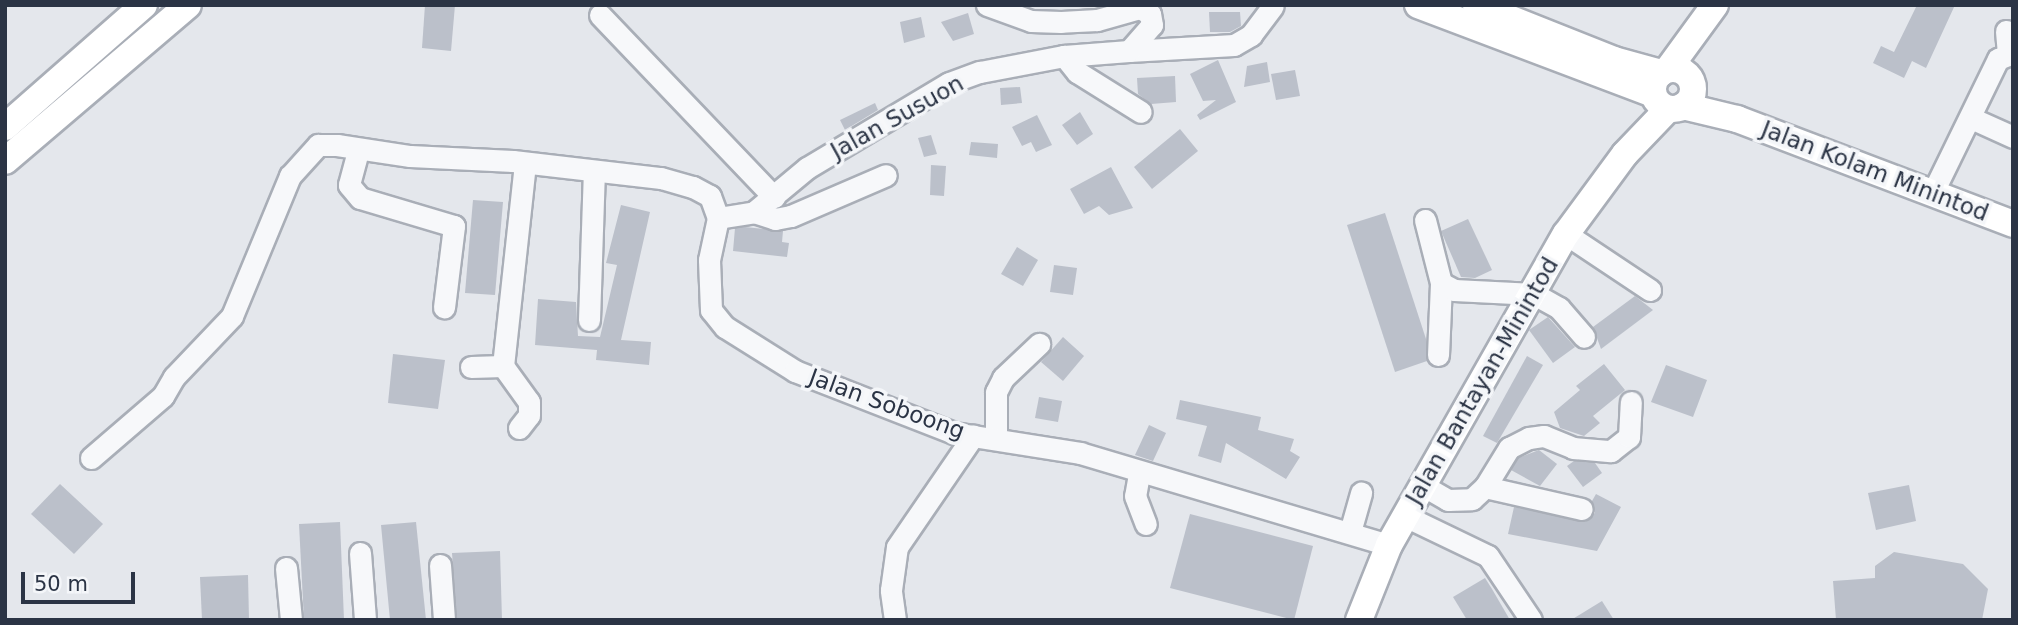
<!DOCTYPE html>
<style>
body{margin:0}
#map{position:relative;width:2018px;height:625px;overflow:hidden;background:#e4e7ec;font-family:"DejaVu Sans",sans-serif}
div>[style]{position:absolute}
.building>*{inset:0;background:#bbc0ca}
.roads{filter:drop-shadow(2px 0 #a9aeb7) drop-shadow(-2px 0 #a9aeb7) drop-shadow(0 2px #a9aeb7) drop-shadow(0 -2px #a9aeb7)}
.minor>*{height:21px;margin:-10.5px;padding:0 10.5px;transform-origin:10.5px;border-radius:10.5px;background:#f7f8fa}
.major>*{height:26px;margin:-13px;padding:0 13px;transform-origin:13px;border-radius:13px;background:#fff}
.major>.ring{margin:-13px;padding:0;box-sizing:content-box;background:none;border:26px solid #fff;border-radius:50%}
span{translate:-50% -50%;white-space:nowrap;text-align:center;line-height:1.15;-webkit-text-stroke:7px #f4f6f9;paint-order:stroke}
.street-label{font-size:23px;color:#2b3445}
.frame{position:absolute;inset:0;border:7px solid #2b3445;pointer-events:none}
.scale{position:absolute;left:21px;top:572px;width:114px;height:32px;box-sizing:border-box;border:4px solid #2b3445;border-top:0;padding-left:9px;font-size:21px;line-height:24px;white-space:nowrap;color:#2b3445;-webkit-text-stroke:5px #f4f6f9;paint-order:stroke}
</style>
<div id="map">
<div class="building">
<i style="clip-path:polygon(425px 5px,455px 5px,451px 51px,422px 48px)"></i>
<i style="clip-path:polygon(1917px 5px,1955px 5px,1926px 68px,1912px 61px,1904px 78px,1873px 63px,1881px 46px,1894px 52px)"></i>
<i style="clip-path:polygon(1209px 12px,1240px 12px,1241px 26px,1230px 32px,1210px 32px)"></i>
<i style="clip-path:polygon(968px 13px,974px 34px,953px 41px,941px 22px)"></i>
<i style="clip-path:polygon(921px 17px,925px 37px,904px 43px,900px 22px)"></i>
<i style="clip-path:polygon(1218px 60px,1236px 102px,1200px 120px,1197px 115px,1216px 100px,1203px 101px,1190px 74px)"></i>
<i style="clip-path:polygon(1267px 62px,1270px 82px,1244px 87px,1247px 66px)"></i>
<i style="clip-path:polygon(1295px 70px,1300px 96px,1276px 100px,1271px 74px)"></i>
<i style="clip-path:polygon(1175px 76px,1176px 102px,1151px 104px,1138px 94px,1137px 78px)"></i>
<i style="clip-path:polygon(1020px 87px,1022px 103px,1001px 105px,1000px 88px)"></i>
<i style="clip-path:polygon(875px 103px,878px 110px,845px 130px,840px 120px)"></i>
<i style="clip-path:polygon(1080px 112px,1093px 134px,1077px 145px,1062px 125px)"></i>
<i style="clip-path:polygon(1037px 115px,1052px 145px,1036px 152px,1031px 142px,1022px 146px,1012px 127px)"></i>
<i style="clip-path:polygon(1180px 129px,1198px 151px,1152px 189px,1134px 167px)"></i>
<i style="clip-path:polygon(931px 135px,937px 154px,924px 157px,918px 138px)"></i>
<i style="clip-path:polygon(971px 142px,998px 144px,997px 158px,969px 155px)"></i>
<i style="clip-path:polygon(931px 165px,946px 166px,944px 196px,930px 195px)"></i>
<i style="clip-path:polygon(1111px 167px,1133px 208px,1109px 215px,1099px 206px,1084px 214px,1070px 189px)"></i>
<i style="clip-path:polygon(473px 200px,503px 202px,495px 295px,465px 293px)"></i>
<i style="clip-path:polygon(621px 205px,650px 212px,621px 340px,651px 342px,649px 365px,596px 360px,597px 350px,535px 345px,538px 299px,576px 302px,578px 336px,600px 337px,617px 265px,606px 263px)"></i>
<i style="clip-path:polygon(1385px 213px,1426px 339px,1427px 361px,1395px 372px,1347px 225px)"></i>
<i style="clip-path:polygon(1468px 219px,1492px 270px,1475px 278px,1461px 277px,1441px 231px)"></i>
<i style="clip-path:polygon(745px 227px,783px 231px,782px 242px,789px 243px,787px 257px,733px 251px,735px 228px)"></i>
<i style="clip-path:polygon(1017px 247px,1038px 260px,1023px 286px,1001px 274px)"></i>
<i style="clip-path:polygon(1054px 265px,1077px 268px,1073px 295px,1050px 292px)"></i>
<i style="clip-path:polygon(1635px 296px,1653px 310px,1601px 349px,1593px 327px)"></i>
<i style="clip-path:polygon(1548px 317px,1575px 347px,1553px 363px,1529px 330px)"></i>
<i style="clip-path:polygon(1063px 337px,1084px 356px,1063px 381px,1041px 362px)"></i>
<i style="clip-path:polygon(393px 354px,445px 360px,438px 409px,388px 403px)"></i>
<i style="clip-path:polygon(1527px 356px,1543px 365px,1497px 443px,1483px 436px)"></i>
<i style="clip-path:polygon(1604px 364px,1625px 390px,1593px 416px,1600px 423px,1584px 436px,1560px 428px,1554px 412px,1580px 390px,1576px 386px)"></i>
<i style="clip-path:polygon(1666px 365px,1707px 380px,1693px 417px,1651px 402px)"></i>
<i style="clip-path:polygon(1039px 397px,1062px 401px,1058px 422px,1035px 418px)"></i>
<i style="clip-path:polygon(1180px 400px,1261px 417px,1258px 430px,1294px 439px,1290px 451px,1300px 457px,1286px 479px,1226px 443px,1221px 463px,1198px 456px,1207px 426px,1176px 419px)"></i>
<i style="clip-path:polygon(1149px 425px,1166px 433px,1153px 461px,1135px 455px)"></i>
<i style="clip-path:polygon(1539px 450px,1557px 464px,1540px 486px,1511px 470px,1518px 458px)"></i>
<i style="clip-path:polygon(1574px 461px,1595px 463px,1602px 473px,1583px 487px,1567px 466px)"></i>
<i style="clip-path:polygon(60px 484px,103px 524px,74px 554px,31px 514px)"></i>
<i style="clip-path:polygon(1909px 485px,1916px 521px,1876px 530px,1868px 493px)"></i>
<i style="clip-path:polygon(1596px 494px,1621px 507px,1597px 551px,1508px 534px,1514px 507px,1585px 522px,1595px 513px,1592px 501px)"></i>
<i style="clip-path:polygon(1190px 514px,1313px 546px,1294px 620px,1170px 588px)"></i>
<i style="clip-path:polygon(340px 522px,344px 620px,304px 620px,299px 524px)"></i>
<i style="clip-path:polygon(416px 522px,426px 620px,390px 620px,381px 525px)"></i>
<i style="clip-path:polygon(500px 551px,502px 620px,457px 620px,452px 553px)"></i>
<i style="clip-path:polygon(1894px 552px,1963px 564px,1988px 589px,1982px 620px,1836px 620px,1833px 581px,1875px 578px,1875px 566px)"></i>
<i style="clip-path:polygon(248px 575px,249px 620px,202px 620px,200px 577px)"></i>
<i style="clip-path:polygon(1485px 578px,1492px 589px,1510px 620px,1467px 620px,1453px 597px)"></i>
<i style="clip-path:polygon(1602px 601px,1614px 620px,1571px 620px)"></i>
</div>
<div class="roads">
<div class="minor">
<i style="left:600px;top:15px;width:252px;rotate:46.3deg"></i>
<i style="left:2006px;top:31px;width:22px;rotate:85deg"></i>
<i style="left:1129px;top:51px;width:105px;rotate:-3.3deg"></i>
<i style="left:1234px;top:45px;width:20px;rotate:-30deg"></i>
<i style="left:1251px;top:35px;width:36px;rotate:-53deg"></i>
<i style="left:1064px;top:56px;width:21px;rotate:51deg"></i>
<i style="left:1077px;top:72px;width:75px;rotate:32deg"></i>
<i style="left:1971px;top:118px;width:46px;rotate:24.3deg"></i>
<i style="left:358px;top:151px;width:35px;rotate:105deg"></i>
<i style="left:349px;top:185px;width:17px;rotate:50deg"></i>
<i style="left:360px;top:198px;width:98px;rotate:16.6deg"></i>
<i style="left:454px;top:226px;width:82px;rotate:97deg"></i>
<i style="left:1933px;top:192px;width:148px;rotate:-64deg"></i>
<i style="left:1998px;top:59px;width:16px;rotate:-22deg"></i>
<i style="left:754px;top:212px;width:22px;rotate:18deg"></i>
<i style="left:775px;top:219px;width:16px;rotate:-11deg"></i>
<i style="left:791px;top:216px;width:103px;rotate:-23.3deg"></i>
<i style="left:718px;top:218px;width:36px;rotate:-9deg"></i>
<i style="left:754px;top:212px;width:69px;rotate:-39.7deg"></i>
<i style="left:807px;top:168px;width:165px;rotate:-30.9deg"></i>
<i style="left:949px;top:83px;width:33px;rotate:-20deg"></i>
<i style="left:980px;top:72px;width:86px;rotate:-10.8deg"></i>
<i style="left:1064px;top:56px;width:65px;rotate:-4.4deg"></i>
<i style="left:1129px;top:51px;width:35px;rotate:-49deg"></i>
<i style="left:1152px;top:25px;width:11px;rotate:-100deg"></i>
<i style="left:1150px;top:14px;width:12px;rotate:-149deg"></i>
<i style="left:1140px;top:8px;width:45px;rotate:164.4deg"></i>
<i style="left:1097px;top:20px;width:36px;rotate:177deg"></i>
<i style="left:1061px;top:22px;width:30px;rotate:-178deg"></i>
<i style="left:1031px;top:21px;width:47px;rotate:-160deg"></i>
<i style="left:1425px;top:220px;width:65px;rotate:75.7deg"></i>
<i style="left:1566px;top:234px;width:101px;rotate:33.7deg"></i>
<i style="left:589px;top:320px;width:148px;rotate:-88.1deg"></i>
<i style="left:1438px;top:355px;width:72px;rotate:-87.6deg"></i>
<i style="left:1441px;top:283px;width:15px;rotate:28deg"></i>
<i style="left:1454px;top:290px;width:80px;rotate:2.9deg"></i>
<i style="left:1534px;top:294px;width:29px;rotate:29deg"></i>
<i style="left:1559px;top:308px;width:38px;rotate:49deg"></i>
<i style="left:471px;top:367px;width:32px;rotate:-2deg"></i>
<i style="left:519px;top:428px;width:16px;rotate:-52deg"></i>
<i style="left:529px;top:415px;width:13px;rotate:-90deg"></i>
<i style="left:529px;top:402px;width:44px;rotate:-125.8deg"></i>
<i style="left:503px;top:366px;width:204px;rotate:-83.8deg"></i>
<i style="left:996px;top:439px;width:47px;rotate:-90deg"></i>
<i style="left:996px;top:392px;width:16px;rotate:-63deg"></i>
<i style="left:1003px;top:378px;width:50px;rotate:-43.4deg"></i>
<i style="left:91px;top:458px;width:95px;rotate:-40.7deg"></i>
<i style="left:163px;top:396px;width:22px;rotate:-60deg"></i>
<i style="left:174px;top:377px;width:84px;rotate:-46.4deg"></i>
<i style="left:232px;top:316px;width:152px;rotate:-67.5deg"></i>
<i style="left:290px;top:176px;width:42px;rotate:-47.9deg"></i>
<i style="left:318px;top:145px;width:19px"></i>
<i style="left:337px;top:145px;width:74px;rotate:8.6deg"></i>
<i style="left:410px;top:156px;width:103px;rotate:2.8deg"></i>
<i style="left:513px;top:161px;width:149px;rotate:6.6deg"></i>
<i style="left:661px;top:178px;width:33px;rotate:16deg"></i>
<i style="left:693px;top:187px;width:19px;rotate:28deg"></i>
<i style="left:710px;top:196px;width:23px;rotate:70deg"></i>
<i style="left:718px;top:218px;width:43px;rotate:102.1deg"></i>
<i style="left:709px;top:260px;width:50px;rotate:87.7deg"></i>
<i style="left:711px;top:310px;width:22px;rotate:51deg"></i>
<i style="left:725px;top:327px;width:83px;rotate:32.2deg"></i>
<i style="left:795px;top:371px;width:171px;rotate:21.3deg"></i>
<i style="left:954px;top:433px;width:128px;rotate:9deg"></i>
<i style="left:1080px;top:453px;width:322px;rotate:16.6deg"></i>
<i style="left:1139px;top:474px;width:22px;rotate:100deg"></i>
<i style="left:1135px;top:496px;width:30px;rotate:69deg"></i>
<i style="left:1422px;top:485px;width:30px;rotate:30deg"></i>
<i style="left:1448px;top:500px;width:24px;rotate:-2deg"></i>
<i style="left:1472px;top:499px;width:18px;rotate:-43deg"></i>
<i style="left:1485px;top:487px;width:46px;rotate:-58.4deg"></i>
<i style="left:1509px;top:448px;width:22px;rotate:-27deg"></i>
<i style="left:1529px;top:438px;width:15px;rotate:-8deg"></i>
<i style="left:1544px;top:436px;width:31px;rotate:22deg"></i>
<i style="left:1573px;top:448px;width:38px;rotate:5deg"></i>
<i style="left:1611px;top:451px;width:23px;rotate:-38deg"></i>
<i style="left:1629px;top:437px;width:35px;rotate:-87deg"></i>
<i style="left:1485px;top:487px;width:99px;rotate:12.8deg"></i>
<i style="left:1405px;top:516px;width:92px;rotate:25.7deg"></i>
<i style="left:1488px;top:556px;width:77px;rotate:56.1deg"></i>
<i style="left:1350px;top:532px;width:41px;rotate:-74.2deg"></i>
<i style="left:360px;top:553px;width:67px;rotate:85.7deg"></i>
<i style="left:440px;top:565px;width:55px;rotate:85.8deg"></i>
<i style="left:286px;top:568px;width:52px;rotate:84.5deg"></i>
<i style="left:895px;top:620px;width:30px;rotate:-98deg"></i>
<i style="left:891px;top:590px;width:43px;rotate:-82.1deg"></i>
<i style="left:897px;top:547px;width:135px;rotate:-55.6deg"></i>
</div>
<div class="major">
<i style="left:1418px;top:5px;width:251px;rotate:20.7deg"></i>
<i style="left:1476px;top:5px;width:149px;rotate:21.7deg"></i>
<i style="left:1614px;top:60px;width:49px;rotate:15.5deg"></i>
<i style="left:1669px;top:68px;width:78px;rotate:-53.9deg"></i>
<i class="ring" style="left:1653px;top:69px;width:14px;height:14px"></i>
<i style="left:1683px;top:106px;width:56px;rotate:13.5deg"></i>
<i style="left:1737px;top:119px;width:295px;rotate:20.8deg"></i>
<i style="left:5px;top:127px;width:185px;rotate:-41.3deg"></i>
<i style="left:5px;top:161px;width:240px;rotate:-40.4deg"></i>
<i style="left:1359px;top:620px;width:81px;rotate:-68.2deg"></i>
<i style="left:1389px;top:545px;width:358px;rotate:-60.4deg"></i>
<i style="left:1566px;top:234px;width:99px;rotate:-53.6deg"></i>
<i style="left:1625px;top:154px;width:62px;rotate:-46.3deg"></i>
</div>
</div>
<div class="street-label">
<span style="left:897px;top:117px;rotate:-29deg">Jalan Susuon</span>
<span style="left:1875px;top:171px;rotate:21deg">Jalan Kolam Minintod</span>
<span style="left:1482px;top:381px;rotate:-60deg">Jalan Bantayan-Minintod</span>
<span style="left:887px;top:404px;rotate:20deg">Jalan Soboong</span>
</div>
<div class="frame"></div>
<div class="scale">50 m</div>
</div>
